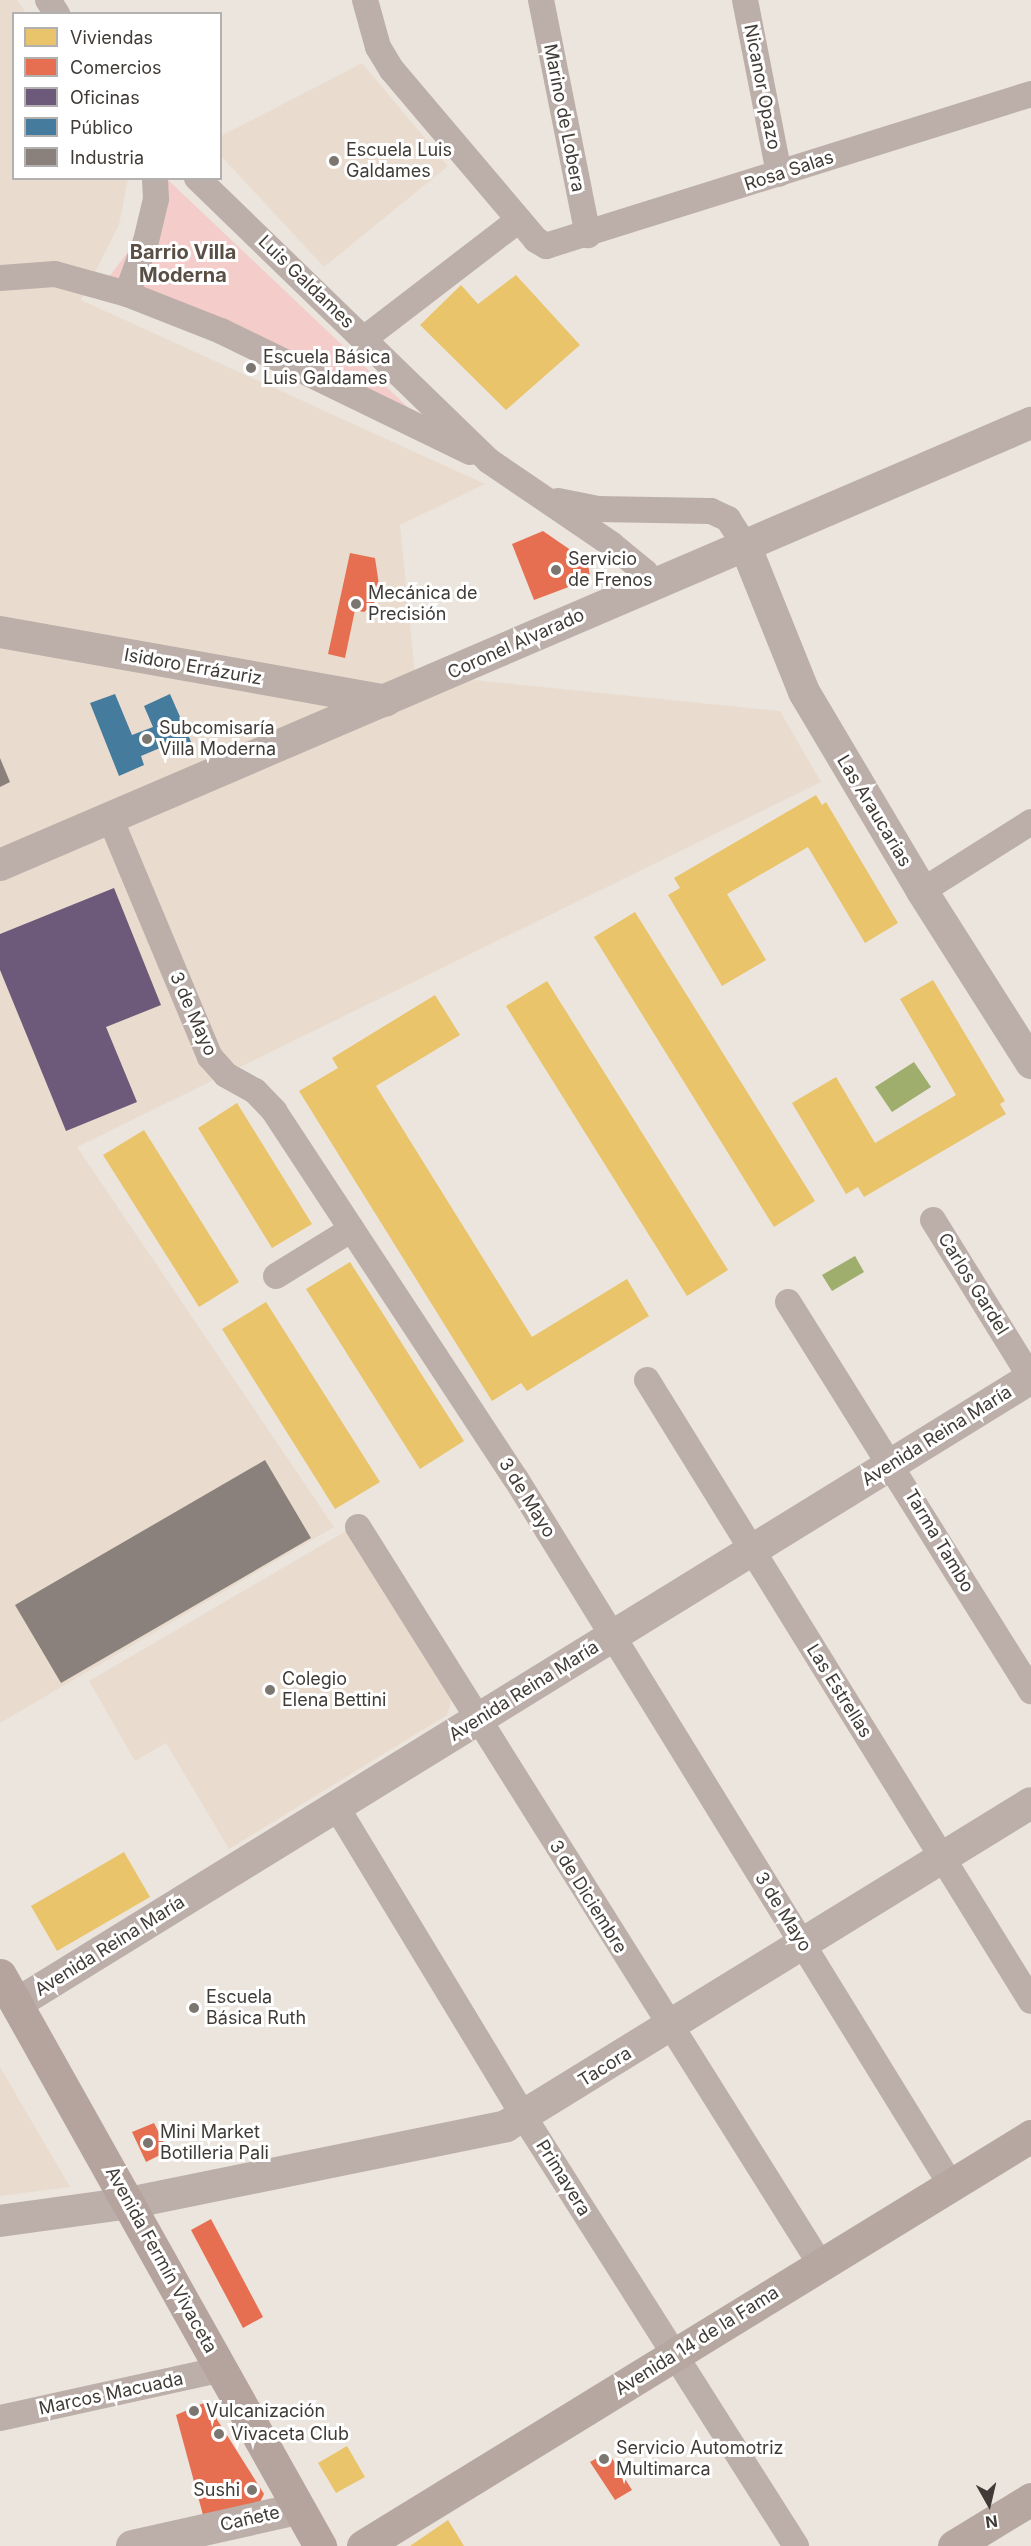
<!DOCTYPE html>
<meta charset="utf-8">
<style>
body{margin:0}
#map{position:relative;width:1031px;height:2546px;overflow:hidden;background:#ebe5de;font-family:Inter,sans-serif}
div>[style]{position:absolute}
.built>*{inset:0;background:#e9dcce}
.green>*{inset:0;background:#f4ccca}
.water>*{inset:0;background:#9fad6d}
.homes>*{inset:0;background:#e9c46a}
.shops>*{inset:0;background:#e76f51}
.offices>*{inset:0;background:#6d597a}
.public>*{inset:0;background:#457b9d}
.industry>*{inset:0;background:#8a817c}
.minor>*{height:26px;margin:-13px;padding:0 13px;transform-origin:13px;border-radius:13px;background:#bcafaa}
.tertiary>*{height:32px;margin:-16px;padding:0 16px;transform-origin:16px;border-radius:16px;background:#bcafaa}
.secondary>*{height:33px;margin:-16.5px;padding:0 16.5px;transform-origin:16.5px;border-radius:16.5px;background:#b4a49d}
.primary>*{height:33px;margin:-16.5px;padding:0 16.5px;transform-origin:16.5px;border-radius:16.5px;background:#b6a8a0}
.dots>*{width:16px;height:16px;translate:-50% -50%;box-sizing:border-box;border:3px solid #fff;border-radius:50%}
span{translate:-50% -50%;white-space:nowrap;text-align:center;line-height:1.15;-webkit-text-stroke:6px #fff;paint-order:stroke}
.street-label{font-size:18px;color:#403b36}
.poi-label{font-size:18px;color:#403b36}
.left{translate:0 -50%;text-align:left}
.right{translate:-100% -50%;text-align:right}
.neighbourhood-label{font-size:20px;color:#5a4f44;font-weight:700}
.legend{position:absolute;left:12px;top:12px;width:210px;height:168px;box-sizing:border-box;background:#fff;border:2px solid #b3b1af;margin:0;padding:8px 10px;list-style:none;font-size:18px;color:#403b36}
.legend li{display:flex;align-items:center;gap:12px;height:30px}
.legend b{width:30px;border:2px solid #b3b1af}
.north{position:absolute;left:959px;top:2474px;width:60px;height:60px;-webkit-text-stroke:4px #fff;paint-order:stroke;rotate:172deg;font-size:16px;font-weight:700;line-height:24px;text-align:center;color:#403b36}
.north::after{content:'';display:block;margin:auto;width:21px;height:27px;background:#403b36;clip-path:polygon(50% 0,100% 100%,50% 72%,0 100%)}
</style>
<div id="map">
<div class="built">
<i style="clip-path:polygon(0 0,17px 0,26px 13px,14px 14px,14px 178px,128px 179px,119px 225px,81px 300px,485px 484px,400px 525px,415px 674px,780px 711px,821px 782px,77px 1147px,334px 1527px,0 1723px)"></i>
<i style="clip-path:polygon(362px 63px,448px 166px,324px 267px,221px 156px,221px 136px)"></i>
<i style="clip-path:polygon(346px 1531px,452px 1698px,447px 1715px,229px 1849px,166px 1743px,135px 1761px,89px 1681px)"></i>
<i style="clip-path:polygon(0 2067px,70px 2187px,0 2196px)"></i>
</div>
<div class="green">
<i style="clip-path:polygon(167px 179px,417px 416px,102px 286px,137px 240px)"></i>
</div>
<div class="water">
<i style="clip-path:polygon(914px 1062px,931px 1087px,892px 1112px,875px 1087px)"></i>
<i style="clip-path:polygon(855px 1256px,864px 1272px,832px 1291px,822px 1275px)"></i>
</div>
<div class="homes">
<i style="clip-path:polygon(516px 275px,580px 345px,506px 410px,420px 325px,461px 285px,478px 304px)"></i>
<i style="clip-path:polygon(816px 795px,822px 805px,826px 802px,898px 923px,865px 943px,808px 847px,727px 894px,766px 960px,722px 986px,668px 895px,680px 888px,674px 878px)"></i>
<i style="clip-path:polygon(635px 912px,815px 1201px,774px 1227px,594px 937px)"></i>
<i style="clip-path:polygon(933px 980px,1005px 1101px,1000px 1104px,1006px 1114px,864px 1197px,858px 1187px,846px 1194px,792px 1103px,836px 1077px,875px 1143px,956px 1095px,900px 999px)"></i>
<i style="clip-path:polygon(547px 981px,728px 1270px,687px 1296px,506px 1006px)"></i>
<i style="clip-path:polygon(435px 995px,460px 1035px,376px 1086px,532px 1337px,627px 1279px,649px 1316px,527px 1391px,521px 1383px,492px 1401px,299px 1091px,338px 1068px,332px 1058px)"></i>
<i style="clip-path:polygon(237px 1103px,312px 1224px,272px 1248px,198px 1128px)"></i>
<i style="clip-path:polygon(144px 1130px,239px 1282px,199px 1307px,103px 1155px)"></i>
<i style="clip-path:polygon(350px 1262px,464px 1441px,420px 1469px,306px 1289px)"></i>
<i style="clip-path:polygon(266px 1302px,380px 1482px,335px 1509px,222px 1329px)"></i>
<i style="clip-path:polygon(124px 1852px,150px 1897px,57px 1951px,31px 1906px)"></i>
<i style="clip-path:polygon(347px 2446px,365px 2477px,336px 2493px,318px 2463px)"></i>
<i style="clip-path:polygon(448px 2520px,464px 2546px,410px 2546px)"></i>
</div>
<div class="shops">
<i style="clip-path:polygon(543px 531px,588px 562px,590px 579px,534px 600px,512px 544px)"></i>
<i style="clip-path:polygon(350px 553px,375px 558px,381px 598px,364px 612px,355px 610px,345px 658px,328px 654px)"></i>
<i style="clip-path:polygon(154px 2123px,168px 2151px,146px 2162px,132px 2132px)"></i>
<i style="clip-path:polygon(211px 2219px,263px 2317px,243px 2328px,191px 2230px)"></i>
<i style="clip-path:polygon(206px 2402px,264px 2494px,260px 2502px,203px 2515px,176px 2415px)"></i>
<i style="clip-path:polygon(608px 2452px,632px 2490px,615px 2500px,590px 2462px)"></i>
</div>
<div class="offices">
<i style="clip-path:polygon(114px 888px,161px 1005px,106px 1027px,137px 1102px,66px 1131px,0 970px,0 934px)"></i>
</div>
<div class="public">
<i style="clip-path:polygon(115px 694px,132px 735px,153px 727px,144px 706px,170px 694px,192px 744px,164px 757px,160px 748px,141px 756px,144px 765px,119px 776px,90px 703px)"></i>
</div>
<div class="industry">
<i style="clip-path:polygon(0 758px,10px 782px,0 787px)"></i>
<i style="clip-path:polygon(265px 1460px,311px 1538px,61px 1683px,15px 1605px)"></i>
</div>
<div class="minor">
<i style="left:48px;top:0;width:17px;rotate:57deg"></i>
<i style="left:365px;top:0;width:49px;rotate:74.5deg"></i>
<i style="left:378px;top:47px;width:27px;rotate:59deg"></i>
<i style="left:392px;top:70px;width:223px;rotate:49.7deg"></i>
<i style="left:536px;top:240px;width:12px;rotate:31deg"></i>
<i style="left:546px;top:246px;width:508px;rotate:-17.4deg"></i>
<i style="left:541px;top:0;width:240px;rotate:78.7deg"></i>
<i style="left:745px;top:0;width:177px;rotate:78.9deg"></i>
<i style="left:197px;top:178px;width:407px;rotate:44.1deg"></i>
<i style="left:489px;top:461px;width:148px;rotate:34.2deg"></i>
<i style="left:611px;top:544px;width:44px;rotate:39.5deg"></i>
<i style="left:645px;top:572px;width:14px;rotate:56deg"></i>
<i style="left:0;top:278px;width:55px;rotate:-4.2deg"></i>
<i style="left:55px;top:274px;width:75px;rotate:15.5deg"></i>
<i style="left:127px;top:294px;width:101px;rotate:21.5deg"></i>
<i style="left:221px;top:331px;width:277px;rotate:25.9deg"></i>
<i style="left:127px;top:294px;width:56px;rotate:-70.3deg"></i>
<i style="left:146px;top:241px;width:43px;rotate:-76.6deg"></i>
<i style="left:156px;top:199px;width:21px;rotate:-93deg"></i>
<i style="left:365px;top:338px;width:194px;rotate:-37.5deg"></i>
<i style="left:558px;top:501px;width:41px;rotate:11.3deg"></i>
<i style="left:598px;top:509px;width:113px;rotate:1deg"></i>
<i style="left:711px;top:511px;width:19px;rotate:25deg"></i>
<i style="left:728px;top:519px;width:31px;rotate:57deg"></i>
<i style="left:110px;top:818px;width:259px;rotate:67.3deg"></i>
<i style="left:210px;top:1057px;width:24px;rotate:48deg"></i>
<i style="left:226px;top:1075px;width:33px;rotate:29deg"></i>
<i style="left:255px;top:1091px;width:28px;rotate:46deg"></i>
<i style="left:274px;top:1111px;width:440px;rotate:56.7deg"></i>
<i style="left:516px;top:1479px;width:829px;rotate:58.36deg"></i>
<i style="left:922px;top:891px;width:129px;rotate:-32.3deg"></i>
<i style="left:933px;top:1220px;width:186px;rotate:58.2deg"></i>
<i style="left:276px;top:1276px;width:89px;rotate:-31.7deg"></i>
<i style="left:788px;top:1302px;width:459px;rotate:58deg"></i>
<i style="left:647px;top:1380px;width:730px;rotate:58.27deg"></i>
<i style="left:358px;top:1527px;width:871px;rotate:57.9deg"></i>
<i style="left:336px;top:1806px;width:363px;rotate:58.8deg"></i>
<i style="left:524px;top:2117px;width:508px;rotate:57.62deg"></i>
<i style="left:0;top:2418px;width:228px;rotate:-12.4deg"></i>
</div>
<div class="tertiary">
<i style="left:745px;top:545px;width:158px;rotate:68.1deg"></i>
<i style="left:804px;top:692px;width:231px;rotate:59.3deg"></i>
<i style="left:922px;top:891px;width:204px;rotate:57.6deg"></i>
<i style="left:0;top:632px;width:392px;rotate:10.1deg"></i>
<i style="left:0;top:865px;width:1122px;rotate:-23.21deg"></i>
<i style="left:16px;top:2004px;width:1193px;rotate:-31.66deg"></i>
<i style="left:0;top:2221px;width:130px;rotate:-7.9deg"></i>
<i style="left:129px;top:2203px;width:385px;rotate:-11.5deg"></i>
<i style="left:506px;top:2126px;width:616px;rotate:-31.6deg"></i>
<i style="left:132px;top:2546px;width:170px;rotate:-12.6deg"></i>
</div>
<div class="secondary">
<i style="left:0;top:1975px;width:655px;rotate:60.73deg"></i>
</div>
<div class="primary">
<i style="left:363px;top:2546px;width:784px;rotate:-31.54deg"></i>
<i style="left:954px;top:2546px;width:90px;rotate:-31.4deg"></i>
</div>
<div class="dots">
<i style="left:334px;top:161px;background:#7c7671"></i>
<i style="left:251px;top:368px;background:#7c7671"></i>
<i style="left:556px;top:570px;background:#7c7671"></i>
<i style="left:356px;top:604px;background:#7c7671"></i>
<i style="left:147px;top:739px;background:#7c7671"></i>
<i style="left:270px;top:1690px;background:#7c7671"></i>
<i style="left:194px;top:2008px;background:#7c7671"></i>
<i style="left:148px;top:2143px;background:#7c7671"></i>
<i style="left:194px;top:2411px;background:#7c7671"></i>
<i style="left:219px;top:2434px;background:#7c7671"></i>
<i style="left:604px;top:2459px;background:#7c7671"></i>
<i style="left:252px;top:2490px;background:#7c7671"></i>
</div>
<div class="street-label">
<span style="left:762px;top:87px;rotate:79deg">Nicanor Opazo</span>
<span style="left:564px;top:118px;rotate:79deg">Marino de Lobera</span>
<span style="left:789px;top:171px;rotate:-18deg">Rosa Salas</span>
<span style="left:306px;top:282px;rotate:44deg">Luis Galdames</span>
<span style="left:516px;top:644px;rotate:-24deg">Coronel Alvarado</span>
<span style="left:193px;top:667px;rotate:10deg">Isidoro Errázuriz</span>
<span style="left:874px;top:811px;rotate:59deg">Las Araucarias</span>
<span style="left:193px;top:1014px;rotate:66deg">3 de Mayo</span>
<span style="left:973px;top:1284px;rotate:58deg">Carlos Gardel</span>
<span style="left:937px;top:1436px;rotate:-32deg">Avenida Reina María</span>
<span style="left:527px;top:1498px;rotate:58deg">3 de Mayo</span>
<span style="left:939px;top:1541px;rotate:59deg">Tarma Tambo</span>
<span style="left:524px;top:1691px;rotate:-32deg">Avenida Reina María</span>
<span style="left:839px;top:1691px;rotate:58deg">Las Estrellas</span>
<span style="left:588px;top:1897px;rotate:58deg">3 de Diciembre</span>
<span style="left:783px;top:1912px;rotate:58deg">3 de Mayo</span>
<span style="left:110px;top:1946px;rotate:-32deg">Avenida Reina María</span>
<span style="left:605px;top:2067px;rotate:-32deg">Tacora</span>
<span style="left:563px;top:2178px;rotate:58deg">Primavera</span>
<span style="left:161px;top:2260px;rotate:61deg">Avenida Fermín Vivaceta</span>
<span style="left:697px;top:2341px;rotate:-32deg">Avenida 14 de la Fama</span>
<span style="left:111px;top:2394px;rotate:-12deg">Marcos Macuada</span>
<span style="left:250px;top:2519px;rotate:-13deg">Cañete</span>
</div>
<div class="poi-label">
<span class="left" style="left:346px;top:161px">Escuela Luis<br>Galdames</span>
<span class="left" style="left:263px;top:368px">Escuela Básica<br>Luis Galdames</span>
<span class="left" style="left:568px;top:570px">Servicio<br>de Frenos</span>
<span class="left" style="left:368px;top:604px">Mecánica de<br>Precisión</span>
<span class="left" style="left:159px;top:739px">Subcomisaría<br>Villa Moderna</span>
<span class="left" style="left:282px;top:1690px">Colegio<br>Elena Bettini</span>
<span class="left" style="left:206px;top:2008px">Escuela<br>Básica Ruth</span>
<span class="left" style="left:160px;top:2143px">Mini Market<br>Botilleria Pali</span>
<span class="left" style="left:206px;top:2411px">Vulcanización</span>
<span class="left" style="left:231px;top:2434px">Vivaceta Club</span>
<span class="left" style="left:616px;top:2459px">Servicio Automotriz<br>Multimarca</span>
<span class="right" style="left:240px;top:2490px">Sushi</span>
</div>
<div class="neighbourhood-label">
<span style="left:183px;top:264px">Barrio Villa<br>Moderna</span>
</div>
<ul class="legend">
<li><b style="height:16px;background:#e9c46a"></b>Viviendas</li>
<li><b style="height:16px;background:#e76f51"></b>Comercios</li>
<li><b style="height:16px;background:#6d597a"></b>Oficinas</li>
<li><b style="height:16px;background:#457b9d"></b>Público</li>
<li><b style="height:16px;background:#8a817c"></b>Industria</li>
</ul>
<div class="north">N</div>
</div>
